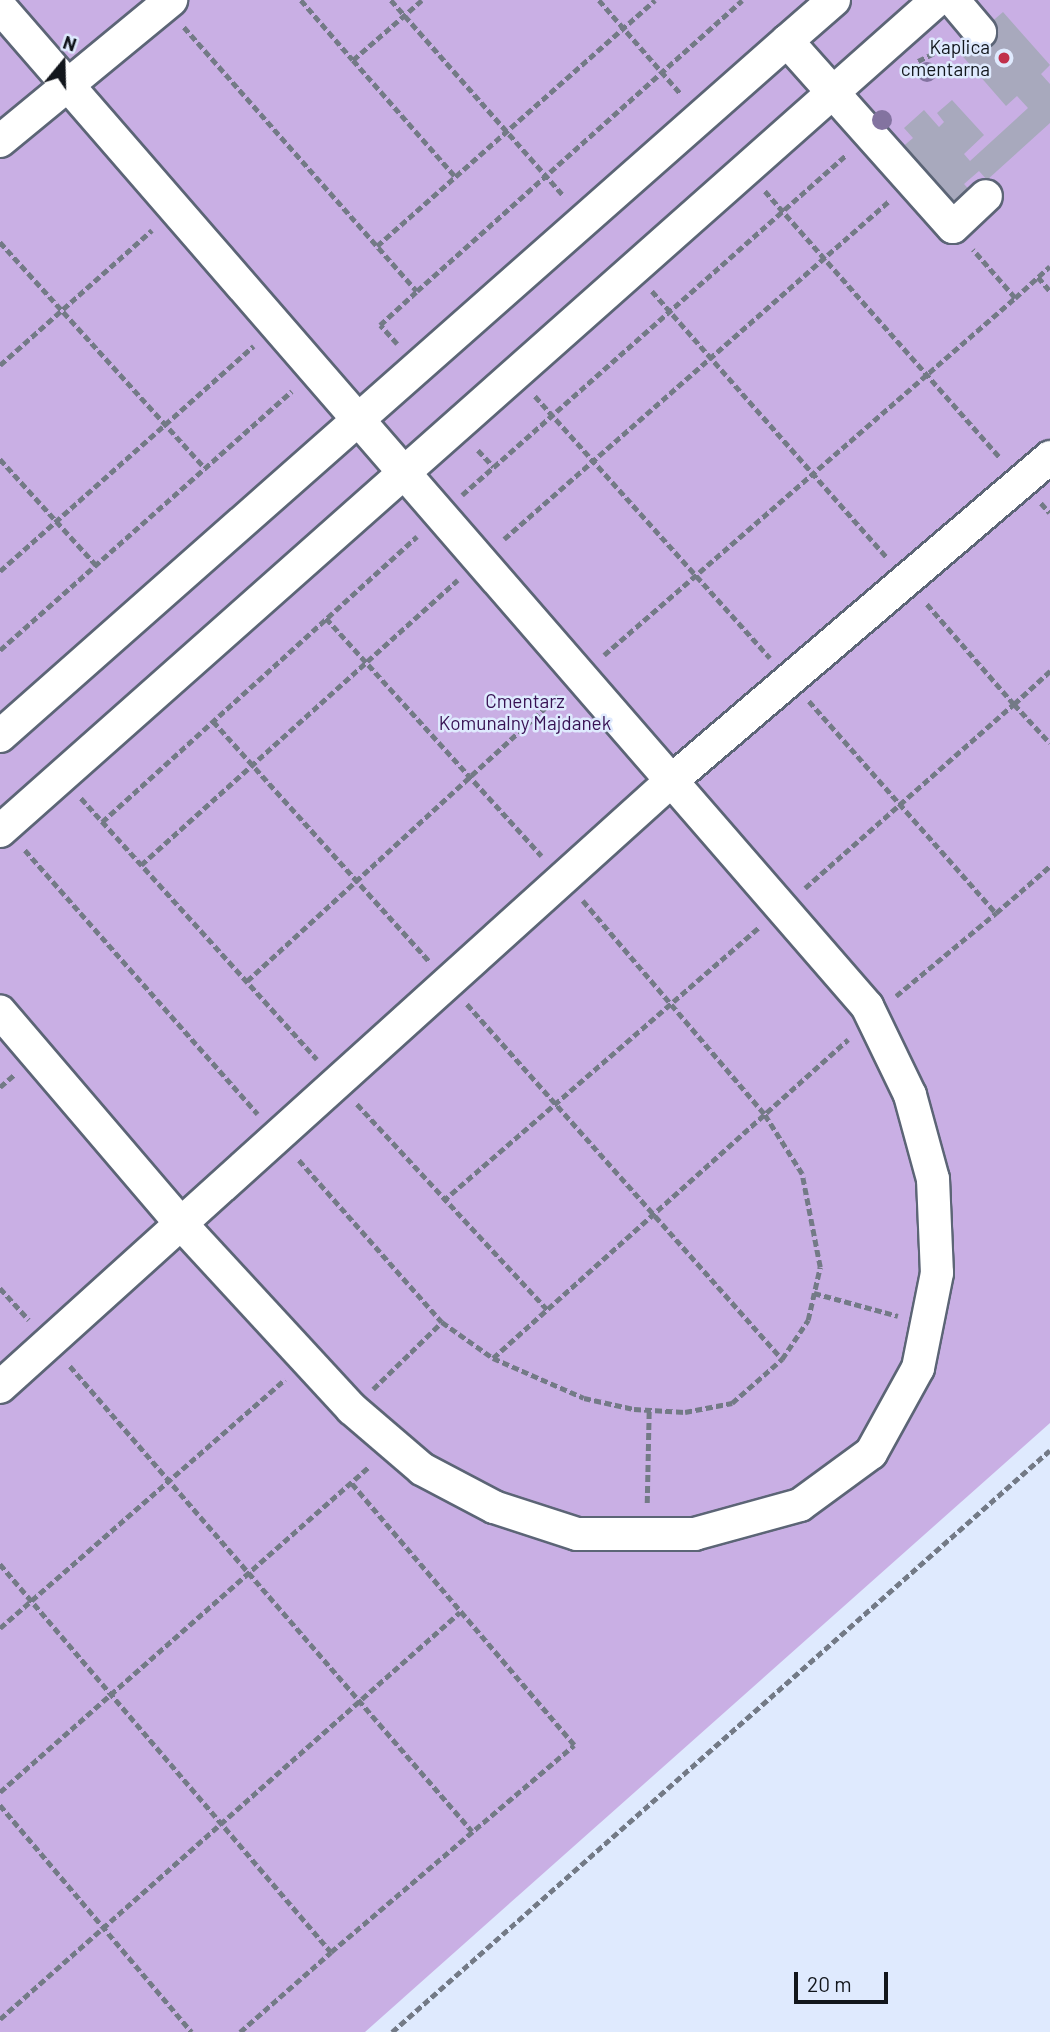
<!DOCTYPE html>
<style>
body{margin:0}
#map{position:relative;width:1050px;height:2032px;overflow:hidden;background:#dfeafe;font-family:Barlow,sans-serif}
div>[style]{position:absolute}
.green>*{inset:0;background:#c9afe4}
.building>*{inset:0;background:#a8a9bd}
.path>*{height:4.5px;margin-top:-2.25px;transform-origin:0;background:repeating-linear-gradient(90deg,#737a86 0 7px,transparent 0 10.5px)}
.roads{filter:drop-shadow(2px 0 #5c6576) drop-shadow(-2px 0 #5c6576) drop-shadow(0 2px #5c6576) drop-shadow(0 -2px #5c6576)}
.street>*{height:32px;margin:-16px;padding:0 16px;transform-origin:16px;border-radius:16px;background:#fff}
.trees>*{width:20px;height:20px;margin:-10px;border-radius:50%;background:#8373a0}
.dots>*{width:19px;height:19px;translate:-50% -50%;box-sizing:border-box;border:4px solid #dfeafe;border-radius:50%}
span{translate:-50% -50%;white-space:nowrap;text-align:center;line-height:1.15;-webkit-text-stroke:5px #dfeafe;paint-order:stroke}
.poi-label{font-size:19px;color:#12161c}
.right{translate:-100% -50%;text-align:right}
.park-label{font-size:19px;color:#381254}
.north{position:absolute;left:28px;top:28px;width:70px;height:70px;-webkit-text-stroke:5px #dfeafe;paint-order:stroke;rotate:19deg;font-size:19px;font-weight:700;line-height:28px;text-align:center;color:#12161c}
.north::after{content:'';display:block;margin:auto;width:24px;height:32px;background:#12161c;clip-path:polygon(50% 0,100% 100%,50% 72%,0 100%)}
.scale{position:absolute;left:794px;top:1972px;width:94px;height:32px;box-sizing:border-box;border:4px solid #12161c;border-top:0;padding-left:9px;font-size:21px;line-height:24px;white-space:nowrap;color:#12161c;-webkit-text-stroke:5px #dfeafe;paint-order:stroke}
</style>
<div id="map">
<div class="green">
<i style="clip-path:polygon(0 0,1050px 0,1050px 1423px,365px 2032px,0 2032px)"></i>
</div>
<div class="building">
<i style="clip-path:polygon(1003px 12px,1050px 65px,1041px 74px,1050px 84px,1050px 123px,987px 180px,979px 171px,964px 184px,973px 194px,955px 210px,900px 149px,913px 138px,904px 128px,924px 110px,939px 127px,944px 122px,937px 113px,952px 100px,984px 135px,964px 154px,970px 161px,1028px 108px,1017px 96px,1006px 106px,958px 51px)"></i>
</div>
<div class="path">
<i style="left:301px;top:0;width:79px;rotate:49.1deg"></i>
<i style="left:353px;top:60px;width:91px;rotate:-41deg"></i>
<i style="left:391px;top:0;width:261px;rotate:48.6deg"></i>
<i style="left:599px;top:0;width:125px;rotate:48.9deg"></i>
<i style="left:184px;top:27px;width:352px;rotate:48.6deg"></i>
<i style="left:417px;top:291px;width:436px;rotate:-41.8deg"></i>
<i style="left:353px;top:60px;width:154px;rotate:48.7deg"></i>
<i style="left:918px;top:61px;width:37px;rotate:-26deg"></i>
<i style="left:765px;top:191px;width:356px;rotate:48.6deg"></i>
<i style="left:0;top:242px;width:305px;rotate:47.8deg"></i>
<i style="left:377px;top:246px;width:371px;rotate:-41.5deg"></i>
<i style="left:1038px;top:277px;width:18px;rotate:49deg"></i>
<i style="left:652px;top:291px;width:356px;rotate:48.6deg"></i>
<i style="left:1015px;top:298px;width:47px;rotate:-42.4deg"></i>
<i style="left:397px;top:344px;width:25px;rotate:-132deg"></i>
<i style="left:380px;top:325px;width:50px;rotate:-42.6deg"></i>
<i style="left:0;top:365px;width:203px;rotate:-41.6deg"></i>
<i style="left:535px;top:396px;width:352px;rotate:48.1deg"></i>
<i style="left:478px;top:450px;width:23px;rotate:47deg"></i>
<i style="left:0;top:459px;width:143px;rotate:47.8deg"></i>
<i style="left:462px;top:495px;width:513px;rotate:-41.52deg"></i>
<i style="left:1041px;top:503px;width:13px;rotate:48deg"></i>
<i style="left:504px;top:539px;width:512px;rotate:-41.28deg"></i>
<i style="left:0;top:571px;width:339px;rotate:-41.6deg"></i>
<i style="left:927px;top:604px;width:133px;rotate:49deg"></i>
<i style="left:1014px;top:704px;width:49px;rotate:-42.5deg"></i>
<i style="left:326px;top:618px;width:321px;rotate:47.8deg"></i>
<i style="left:0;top:650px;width:390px;rotate:-41.6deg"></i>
<i style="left:604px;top:655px;width:544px;rotate:-40.98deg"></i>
<i style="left:1015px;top:298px;width:64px;rotate:-131.2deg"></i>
<i style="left:809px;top:701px;width:283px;rotate:48.6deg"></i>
<i style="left:996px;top:913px;width:72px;rotate:-41deg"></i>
<i style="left:213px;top:721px;width:323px;rotate:48deg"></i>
<i style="left:81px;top:798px;width:352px;rotate:47.9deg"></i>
<i style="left:102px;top:822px;width:425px;rotate:-42.2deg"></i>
<i style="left:25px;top:850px;width:352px;rotate:48.6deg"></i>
<i style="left:141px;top:865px;width:426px;rotate:-42deg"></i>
<i style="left:805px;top:888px;width:278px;rotate:-41.4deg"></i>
<i style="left:1014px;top:704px;width:53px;rotate:47.3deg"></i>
<i style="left:247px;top:981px;width:422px;rotate:-42.5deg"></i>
<i style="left:896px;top:996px;width:130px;rotate:-39.7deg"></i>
<i style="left:467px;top:1004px;width:475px;rotate:48.4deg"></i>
<i style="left:0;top:1087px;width:18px;rotate:-41deg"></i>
<i style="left:357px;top:1104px;width:280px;rotate:47.2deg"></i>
<i style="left:299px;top:1160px;width:216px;rotate:48.6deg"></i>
<i style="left:443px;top:1201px;width:417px;rotate:-40.9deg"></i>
<i style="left:0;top:1288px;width:43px;rotate:47.8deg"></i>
<i style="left:814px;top:1293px;width:87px;rotate:15.3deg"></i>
<i style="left:493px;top:1358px;width:99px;rotate:23.7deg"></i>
<i style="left:584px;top:1398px;width:51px;rotate:12.4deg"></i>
<i style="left:634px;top:1409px;width:51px;rotate:3.4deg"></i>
<i style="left:685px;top:1412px;width:48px;rotate:-10.8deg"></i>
<i style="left:732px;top:1403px;width:67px;rotate:-41.3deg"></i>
<i style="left:782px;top:1359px;width:47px;rotate:-56.3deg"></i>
<i style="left:808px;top:1320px;width:54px;rotate:-77.2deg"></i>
<i style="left:820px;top:1267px;width:95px;rotate:-101deg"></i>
<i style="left:802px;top:1174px;width:71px;rotate:-122.3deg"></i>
<i style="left:764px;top:1114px;width:280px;rotate:-130.4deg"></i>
<i style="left:70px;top:1366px;width:615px;rotate:49.16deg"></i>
<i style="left:373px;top:1389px;width:96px;rotate:-44.2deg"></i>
<i style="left:442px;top:1322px;width:62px;rotate:35.2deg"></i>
<i style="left:493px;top:1358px;width:477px;rotate:-41.9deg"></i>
<i style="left:647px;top:1503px;width:93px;rotate:-88.8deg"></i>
<i style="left:0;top:1564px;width:510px;rotate:49.53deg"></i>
<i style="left:331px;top:1952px;width:319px;rotate:-40.4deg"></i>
<i style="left:574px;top:1745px;width:343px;rotate:-130.4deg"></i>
<i style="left:0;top:1628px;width:378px;rotate:-41.1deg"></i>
<i style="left:0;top:1792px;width:493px;rotate:-41.4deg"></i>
<i style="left:0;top:1805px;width:297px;rotate:49.8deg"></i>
<i style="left:0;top:2019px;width:614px;rotate:-41.5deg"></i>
<i style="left:240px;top:2032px;width:121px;rotate:-41.3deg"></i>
<i style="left:392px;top:2032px;width:878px;rotate:-41.49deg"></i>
</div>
<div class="roads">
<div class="street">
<i style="left:834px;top:0;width:62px;rotate:138.9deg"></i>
<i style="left:787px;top:41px;width:249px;rotate:48.3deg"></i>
<i style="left:953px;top:227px;width:45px;rotate:-43.2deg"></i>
<i style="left:953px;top:0;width:42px;rotate:49.8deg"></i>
<i style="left:0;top:7px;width:1323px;rotate:49.05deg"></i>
<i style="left:867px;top:1006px;width:99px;rotate:64.2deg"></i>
<i style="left:910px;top:1095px;width:87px;rotate:74.7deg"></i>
<i style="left:933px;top:1179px;width:94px;rotate:87.6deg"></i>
<i style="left:937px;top:1273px;width:97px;rotate:101.3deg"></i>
<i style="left:918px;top:1368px;width:97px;rotate:118.9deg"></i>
<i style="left:871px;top:1453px;width:88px;rotate:143.8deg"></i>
<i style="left:800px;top:1505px;width:109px;rotate:164.6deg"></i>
<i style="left:695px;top:1534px;width:118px;rotate:180deg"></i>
<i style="left:577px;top:1534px;width:87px;rotate:-162deg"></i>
<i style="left:494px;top:1507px;width:81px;rotate:-152.2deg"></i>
<i style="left:422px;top:1469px;width:92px;rotate:-139.4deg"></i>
<i style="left:352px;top:1409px;width:249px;rotate:-132.7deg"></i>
<i style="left:183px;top:1226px;width:282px;rotate:-130.5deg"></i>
<i style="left:0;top:141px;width:222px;rotate:-39.5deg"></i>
<i style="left:0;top:736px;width:1050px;rotate:-41.45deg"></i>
<i style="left:0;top:831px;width:1252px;rotate:-41.57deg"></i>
<i style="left:0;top:1387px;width:904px;rotate:-42.09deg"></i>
<i style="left:671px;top:781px;width:499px;rotate:-40.5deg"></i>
</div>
</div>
<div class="trees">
<i style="left:927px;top:72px"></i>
<i style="left:882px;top:120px"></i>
</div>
<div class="dots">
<i style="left:1004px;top:58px;background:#c1304c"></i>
</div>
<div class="poi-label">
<span class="right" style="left:990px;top:58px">Kaplica<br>cmentarna</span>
</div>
<div class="park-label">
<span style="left:525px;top:712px">Cmentarz<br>Komunalny Majdanek</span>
</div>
<div class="north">N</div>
<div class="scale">20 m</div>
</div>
